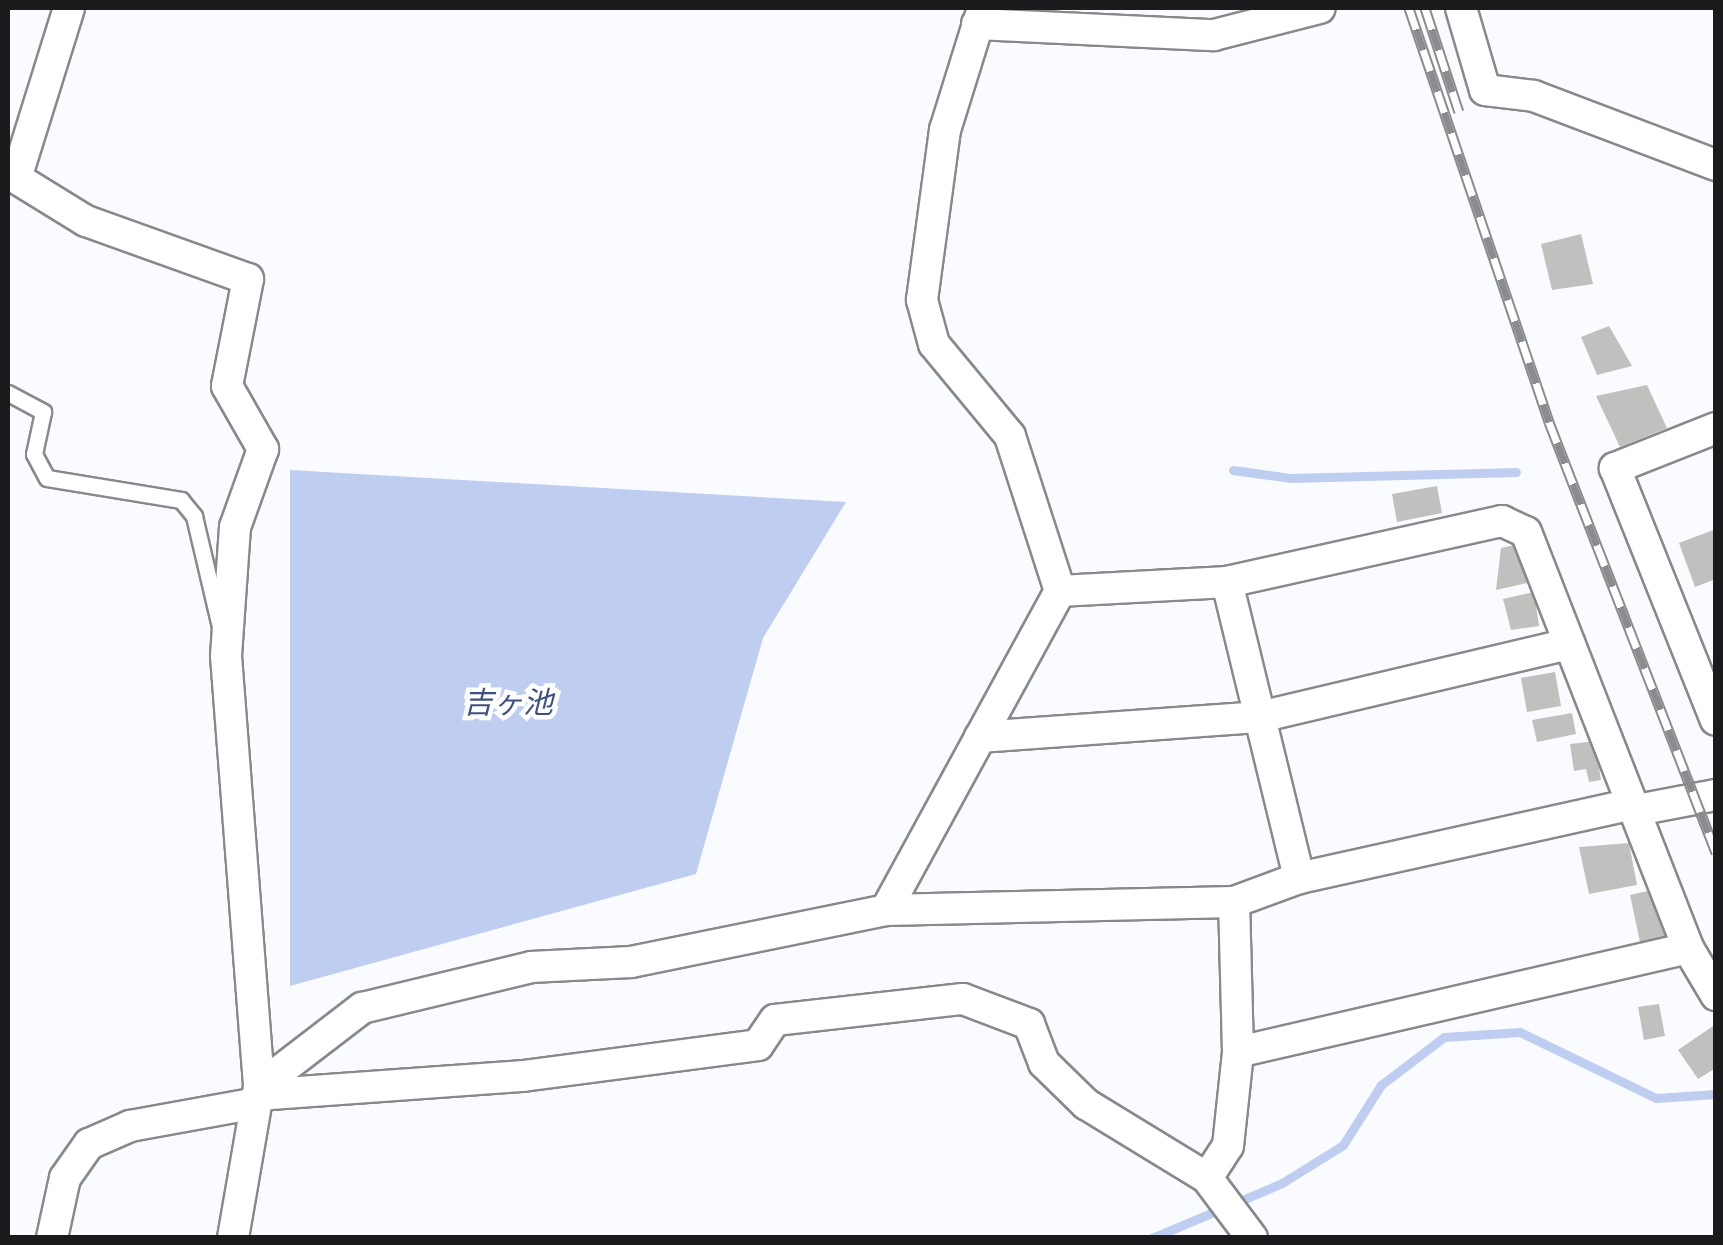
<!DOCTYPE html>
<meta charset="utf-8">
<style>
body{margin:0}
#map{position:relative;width:1723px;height:1245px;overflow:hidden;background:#fafbfe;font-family:Lato,"Noto Sans JP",sans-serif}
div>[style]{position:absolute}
.water>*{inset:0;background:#bfcef0}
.stream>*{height:9px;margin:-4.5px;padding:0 4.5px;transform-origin:4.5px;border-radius:4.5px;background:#bfcef0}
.building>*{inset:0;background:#c0c1be}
.roads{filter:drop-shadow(2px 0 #88898c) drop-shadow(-2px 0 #88898c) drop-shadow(0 2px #88898c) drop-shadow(0 -2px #88898c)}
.lane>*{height:15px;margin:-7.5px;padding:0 7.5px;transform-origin:7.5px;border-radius:7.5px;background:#fff}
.street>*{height:30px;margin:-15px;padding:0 15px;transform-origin:15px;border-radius:15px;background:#fff}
.rail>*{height:11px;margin-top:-5.5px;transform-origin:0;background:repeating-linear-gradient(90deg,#fff 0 22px,#8b8c8e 0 44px);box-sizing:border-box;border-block:2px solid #8b8c8e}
span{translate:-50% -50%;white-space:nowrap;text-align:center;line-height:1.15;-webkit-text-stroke:9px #fff;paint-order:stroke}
.water-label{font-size:30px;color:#3e517f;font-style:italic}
.frame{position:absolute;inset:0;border:10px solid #1b1b1d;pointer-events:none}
</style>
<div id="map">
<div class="water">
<i style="clip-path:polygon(290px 470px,846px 502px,763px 638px,696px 874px,290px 986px)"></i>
</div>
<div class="stream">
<i style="left:1233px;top:470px;width:59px;rotate:7.9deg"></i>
<i style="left:1291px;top:478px;width:225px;rotate:-1.5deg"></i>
<i style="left:1152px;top:1238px;width:141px;rotate:-22.9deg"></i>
<i style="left:1282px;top:1183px;width:72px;rotate:-31.9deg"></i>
<i style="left:1343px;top:1145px;width:71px;rotate:-57.7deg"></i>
<i style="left:1381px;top:1085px;width:79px;rotate:-37.3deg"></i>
<i style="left:1444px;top:1037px;width:76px;rotate:-3.8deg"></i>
<i style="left:1520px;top:1032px;width:151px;rotate:25.9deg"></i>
<i style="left:1656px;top:1098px;width:60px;rotate:-3.8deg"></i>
</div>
<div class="building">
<i style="clip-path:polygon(1581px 234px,1593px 284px,1552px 290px,1541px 244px)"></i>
<i style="clip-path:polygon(1609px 326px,1632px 366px,1597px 375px,1581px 337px)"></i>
<i style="clip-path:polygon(1647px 385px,1667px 428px,1620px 447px,1596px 396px)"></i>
<i style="clip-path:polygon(1437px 486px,1442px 513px,1397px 522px,1392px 494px)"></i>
<i style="clip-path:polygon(1716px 529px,1716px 579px,1695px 587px,1679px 543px)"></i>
<i style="clip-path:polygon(1519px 544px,1527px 583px,1496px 590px,1501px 548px)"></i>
<i style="clip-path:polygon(1534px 592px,1539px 626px,1511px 630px,1503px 599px)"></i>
<i style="clip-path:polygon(1555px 672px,1561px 706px,1527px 712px,1521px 678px)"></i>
<i style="clip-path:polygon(1572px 713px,1576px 734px,1537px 742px,1532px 720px)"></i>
<i style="clip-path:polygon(1595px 741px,1601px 780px,1589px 782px,1586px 769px,1574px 771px,1570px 744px)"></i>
<i style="clip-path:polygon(1629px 843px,1637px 885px,1589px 894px,1579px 847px)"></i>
<i style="clip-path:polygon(1652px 890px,1667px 936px,1640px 942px,1630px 895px)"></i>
<i style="clip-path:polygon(1659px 1004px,1665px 1036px,1644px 1040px,1638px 1007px)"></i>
<i style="clip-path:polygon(1716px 1024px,1716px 1068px,1698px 1079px,1678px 1050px)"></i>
</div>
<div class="roads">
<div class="lane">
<i style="left:8px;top:393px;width:40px;rotate:28deg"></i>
<i style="left:43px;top:412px;width:43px;rotate:102.1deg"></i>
<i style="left:34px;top:454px;width:27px;rotate:62deg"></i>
<i style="left:47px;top:478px;width:136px;rotate:9.3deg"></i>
<i style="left:181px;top:500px;width:21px;rotate:51deg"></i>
<i style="left:194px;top:516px;width:110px;rotate:76.8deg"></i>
</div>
<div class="street">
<i style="left:69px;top:8px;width:178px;rotate:107.3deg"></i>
<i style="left:16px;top:178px;width:82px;rotate:31.6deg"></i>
<i style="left:86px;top:221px;width:172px;rotate:19.7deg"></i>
<i style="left:248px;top:279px;width:109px;rotate:101.1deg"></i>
<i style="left:227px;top:386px;width:73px;rotate:60.3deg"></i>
<i style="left:263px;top:449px;width:83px;rotate:109.7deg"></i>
<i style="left:235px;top:527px;width:129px;rotate:94deg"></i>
<i style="left:226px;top:656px;width:432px;rotate:85.6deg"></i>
<i style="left:1461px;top:8px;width:85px;rotate:73.7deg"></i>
<i style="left:1485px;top:90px;width:49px;rotate:7deg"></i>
<i style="left:1534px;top:96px;width:195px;rotate:20.8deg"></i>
<i style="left:977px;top:24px;width:237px;rotate:2.7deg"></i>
<i style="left:1214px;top:35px;width:109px;rotate:-14.3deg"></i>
<i style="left:1716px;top:428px;width:109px;rotate:158.4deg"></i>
<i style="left:1615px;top:468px;width:271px;rotate:68.2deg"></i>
<i style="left:1227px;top:582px;width:305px;rotate:76.3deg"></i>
<i style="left:1060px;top:591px;width:167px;rotate:-3.1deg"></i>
<i style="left:1227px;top:582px;width:282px;rotate:-12.5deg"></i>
<i style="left:1502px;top:521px;width:26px;rotate:25deg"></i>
<i style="left:1526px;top:532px;width:446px;rotate:68.7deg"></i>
<i style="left:1688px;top:948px;width:55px;rotate:59.2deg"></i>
<i style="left:980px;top:737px;width:281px;rotate:-4.1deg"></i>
<i style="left:1260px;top:717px;width:318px;rotate:-13.3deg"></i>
<i style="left:1637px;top:810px;width:80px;rotate:-10.8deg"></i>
<i style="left:886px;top:910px;width:363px;rotate:-61.4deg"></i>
<i style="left:1060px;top:591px;width:163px;rotate:-107.9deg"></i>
<i style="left:1010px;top:436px;width:119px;rotate:-129.6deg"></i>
<i style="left:934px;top:344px;width:46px;rotate:-105.3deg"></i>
<i style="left:922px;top:300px;width:172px;rotate:-82.3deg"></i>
<i style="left:945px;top:130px;width:128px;rotate:-72.7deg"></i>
<i style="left:1238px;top:1052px;width:462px;rotate:-13deg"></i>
<i style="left:258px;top:1095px;width:266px;rotate:-4.1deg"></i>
<i style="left:523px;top:1076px;width:237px;rotate:-7.5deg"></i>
<i style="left:758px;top:1045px;width:30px;rotate:-56deg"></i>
<i style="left:775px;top:1020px;width:189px;rotate:-6.4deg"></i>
<i style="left:963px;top:999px;width:71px;rotate:20.7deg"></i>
<i style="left:1029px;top:1024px;width:42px;rotate:69deg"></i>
<i style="left:1044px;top:1063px;width:59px;rotate:44.3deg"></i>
<i style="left:1086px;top:1104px;width:142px;rotate:31.4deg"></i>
<i style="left:1207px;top:1178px;width:75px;rotate:53.1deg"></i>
<i style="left:1207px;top:1178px;width:38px;rotate:-57deg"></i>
<i style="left:1228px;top:1146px;width:95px;rotate:-83.9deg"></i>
<i style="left:1238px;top:1052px;width:150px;rotate:-91.5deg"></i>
<i style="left:52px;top:1238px;width:61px;rotate:-77.8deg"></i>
<i style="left:65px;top:1178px;width:42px;rotate:-54.8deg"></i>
<i style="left:89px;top:1144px;width:45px;rotate:-23.7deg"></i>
<i style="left:130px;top:1126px;width:129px;rotate:-10.3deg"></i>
<i style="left:233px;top:1238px;width:153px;rotate:-80.2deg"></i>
<i style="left:259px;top:1087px;width:130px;rotate:-37.5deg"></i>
<i style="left:362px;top:1008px;width:174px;rotate:-13.6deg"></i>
<i style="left:531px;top:967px;width:100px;rotate:-2.9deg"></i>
<i style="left:631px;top:962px;width:260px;rotate:-11.5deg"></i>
<i style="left:886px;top:910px;width:348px;rotate:-1.3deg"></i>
<i style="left:1234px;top:902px;width:69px;rotate:-20.3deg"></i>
<i style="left:1299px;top:878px;width:342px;rotate:-12.5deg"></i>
</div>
</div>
<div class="rail">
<i style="left:1409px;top:8px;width:437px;rotate:71.3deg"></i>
<i style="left:1549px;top:422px;width:462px;rotate:68.8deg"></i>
<i style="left:1425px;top:8px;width:109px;rotate:71.9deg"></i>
</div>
<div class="water-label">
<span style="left:508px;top:701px">吉ヶ池</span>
</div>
<div class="frame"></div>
</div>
